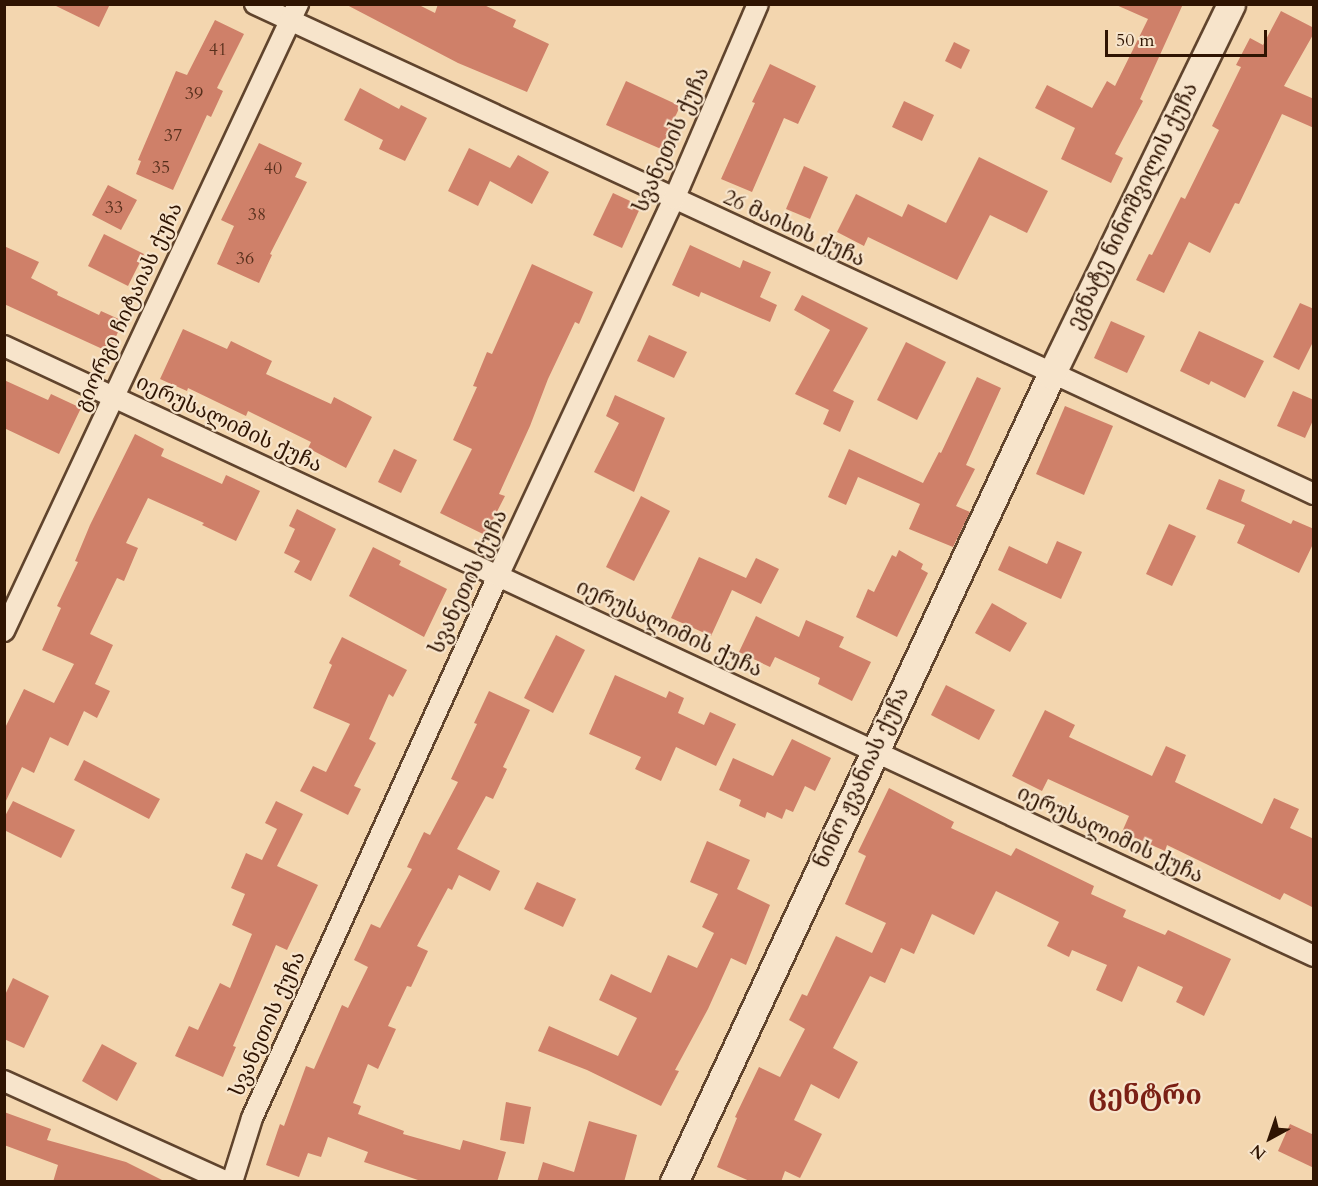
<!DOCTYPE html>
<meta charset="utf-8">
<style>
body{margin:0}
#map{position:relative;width:1318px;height:1186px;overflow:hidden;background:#f3d6af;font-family:Cardo,"Noto Serif Georgian",serif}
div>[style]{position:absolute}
.building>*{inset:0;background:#cf8069}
.roads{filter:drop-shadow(2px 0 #60442d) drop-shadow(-2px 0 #60442d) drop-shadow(0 2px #60442d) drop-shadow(0 -2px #60442d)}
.street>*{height:20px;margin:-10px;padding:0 10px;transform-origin:10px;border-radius:10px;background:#f7e4cb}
.secondary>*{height:27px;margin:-13.5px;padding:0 13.5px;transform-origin:13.5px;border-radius:13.5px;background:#f7e4cb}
span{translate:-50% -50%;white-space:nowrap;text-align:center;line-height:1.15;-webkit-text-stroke:4.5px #f7e4cb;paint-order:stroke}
.number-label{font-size:18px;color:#572f1c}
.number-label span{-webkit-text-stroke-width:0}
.street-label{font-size:21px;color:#2f1402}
.district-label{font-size:27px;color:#7a1f14;font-weight:700}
.frame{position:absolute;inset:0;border:6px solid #2f1402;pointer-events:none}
.north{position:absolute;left:1240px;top:1108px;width:60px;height:60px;-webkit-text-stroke:4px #f7e4cb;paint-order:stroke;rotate:220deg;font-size:16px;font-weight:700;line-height:24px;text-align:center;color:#2f1402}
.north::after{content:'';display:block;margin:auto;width:21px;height:27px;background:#2f1402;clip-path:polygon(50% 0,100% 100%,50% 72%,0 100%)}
.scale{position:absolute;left:1105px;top:30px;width:162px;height:27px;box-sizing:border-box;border:3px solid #2f1402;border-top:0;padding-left:8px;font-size:18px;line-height:21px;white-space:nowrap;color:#2f1402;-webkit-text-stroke:4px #f7e4cb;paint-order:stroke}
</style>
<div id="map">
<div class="building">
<i style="clip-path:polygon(52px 4px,110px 4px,99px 27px)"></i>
<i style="clip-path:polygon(345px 4px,417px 4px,435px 13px,438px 4px,482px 4px,516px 20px,513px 27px,549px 44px,527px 92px,458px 63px)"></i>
<i style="clip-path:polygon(1114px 4px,1183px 4px,1140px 99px,1143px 101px,1115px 154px,1123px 158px,1111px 183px,1061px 159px,1075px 128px,1035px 108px,1047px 85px,1092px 108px,1107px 81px,1115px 86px,1148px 19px)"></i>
<i style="clip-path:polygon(1281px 11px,1314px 28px,1314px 33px,1284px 86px,1314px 99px,1314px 128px,1282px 114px,1239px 204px,1235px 203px,1210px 253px,1189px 242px,1164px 293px,1136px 280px,1149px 254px,1152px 255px,1181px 197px,1185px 199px,1219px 130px,1212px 126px,1241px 67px,1236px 65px,1250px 38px,1263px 45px)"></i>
<i style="clip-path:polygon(215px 20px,244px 34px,217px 88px,223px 91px,211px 117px,207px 115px,173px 190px,136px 174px,141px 161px,138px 160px,176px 71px,187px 75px)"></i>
<i style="clip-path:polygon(954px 42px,970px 50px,961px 69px,945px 61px)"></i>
<i style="clip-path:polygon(770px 64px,816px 86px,798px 124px,784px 118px,752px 192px,721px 179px,755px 103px,752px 102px)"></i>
<i style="clip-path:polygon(626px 81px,680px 106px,661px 149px,606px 125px)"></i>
<i style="clip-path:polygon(360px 88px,399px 109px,401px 105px,427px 118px,405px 161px,379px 149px,383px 140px,344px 120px)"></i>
<i style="clip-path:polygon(904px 101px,934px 115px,922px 141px,892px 127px)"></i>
<i style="clip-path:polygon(259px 143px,302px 163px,295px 177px,307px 182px,270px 254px,272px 255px,259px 283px,217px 264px,234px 226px,221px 220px)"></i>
<i style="clip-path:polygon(469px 148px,510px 168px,518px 155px,549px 172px,532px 204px,490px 181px,478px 206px,448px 191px)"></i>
<i style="clip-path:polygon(979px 157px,1048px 191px,1027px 233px,990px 215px,957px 280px,868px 237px,864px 246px,837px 232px,856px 194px,902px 217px,908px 204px,946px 223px)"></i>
<i style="clip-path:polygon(804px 166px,828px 177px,810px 219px,786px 209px)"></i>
<i style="clip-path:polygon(108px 185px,137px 200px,121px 230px,92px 215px)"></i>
<i style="clip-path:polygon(613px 193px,641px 206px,622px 248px,593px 235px)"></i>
<i style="clip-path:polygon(104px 234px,144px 254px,128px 286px,88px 266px)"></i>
<i style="clip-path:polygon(690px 245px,740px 268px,743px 260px,771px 272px,760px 297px,777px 305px,770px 322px,701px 292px,699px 297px,672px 285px)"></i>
<i style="clip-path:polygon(4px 246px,39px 262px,31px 278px,58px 292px,57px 295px,99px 315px,101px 311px,123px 321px,109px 352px,4px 304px)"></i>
<i style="clip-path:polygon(532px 264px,593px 292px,579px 324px,575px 322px,548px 379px,530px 426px,499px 494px,505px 496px,485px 535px,440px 513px,472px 449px,453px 440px,477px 387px,473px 386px,487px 352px,492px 354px)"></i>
<i style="clip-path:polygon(802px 295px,868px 328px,833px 391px,854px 401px,840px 432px,823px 424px,829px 410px,795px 394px,830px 330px,794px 310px)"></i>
<i style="clip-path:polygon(1300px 303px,1314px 309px,1314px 340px,1299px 370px,1273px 357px)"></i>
<i style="clip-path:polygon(1111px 321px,1145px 336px,1127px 373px,1094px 358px)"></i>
<i style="clip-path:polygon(183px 329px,227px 349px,231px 341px,272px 361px,266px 374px,331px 404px,334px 397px,372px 417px,346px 468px,308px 448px,311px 442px,248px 411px,246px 416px,188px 388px,187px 391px,160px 379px)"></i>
<i style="clip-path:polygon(1199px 331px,1264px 361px,1245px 398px,1211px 381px,1209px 385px,1180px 371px)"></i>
<i style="clip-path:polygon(649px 335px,687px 352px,674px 378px,637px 361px)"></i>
<i style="clip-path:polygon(906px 342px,946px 362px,917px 420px,877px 400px)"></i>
<i style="clip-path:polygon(977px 377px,1001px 388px,966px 465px,975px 469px,956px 506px,970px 512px,953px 547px,909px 529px,920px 504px,858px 477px,846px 505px,828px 497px,849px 449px,923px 483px,939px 452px,941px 453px)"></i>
<i style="clip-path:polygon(4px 380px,48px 400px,51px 394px,81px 408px,59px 454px,4px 428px)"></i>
<i style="clip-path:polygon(1293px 391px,1314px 400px,1314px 418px,1305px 438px,1277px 426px)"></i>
<i style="clip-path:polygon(615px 395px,665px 418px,634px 492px,594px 472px,619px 423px,606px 416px)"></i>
<i style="clip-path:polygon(1065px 406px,1113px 426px,1084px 495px,1036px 474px)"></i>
<i style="clip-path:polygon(135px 434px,164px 449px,161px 456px,222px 484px,226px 475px,260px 491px,236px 541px,202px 525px,204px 523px,148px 498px,126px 543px,138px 548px,124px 581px,117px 578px,90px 634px,113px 645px,95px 684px,110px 691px,97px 718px,84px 711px,68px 746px,50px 737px,34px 773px,22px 767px,4px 805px,4px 730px,24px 689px,54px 703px,74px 664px,42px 650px,61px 608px,57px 606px,78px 562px,75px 561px,90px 525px)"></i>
<i style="clip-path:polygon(394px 449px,417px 460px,401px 493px,378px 482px)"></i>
<i style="clip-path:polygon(1219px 479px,1245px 490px,1241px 501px,1291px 524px,1293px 520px,1314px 529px,1314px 542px,1299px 573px,1237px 543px,1245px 525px,1206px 509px)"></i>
<i style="clip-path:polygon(641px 496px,670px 511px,634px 581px,606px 567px)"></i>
<i style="clip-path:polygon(297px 509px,336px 529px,311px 581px,294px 572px,300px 561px,284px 553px,295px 529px,289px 526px)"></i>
<i style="clip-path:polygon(1169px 524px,1196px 536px,1172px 586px,1146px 574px)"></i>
<i style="clip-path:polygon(1057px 541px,1082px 552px,1061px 599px,998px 570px,1009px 546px,1047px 564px)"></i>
<i style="clip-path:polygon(373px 547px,401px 561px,399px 565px,447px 589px,424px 637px,349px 596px)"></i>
<i style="clip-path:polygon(899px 550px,923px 564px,921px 569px,928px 573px,897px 637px,856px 617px,868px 589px,874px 592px,892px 555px,896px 557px)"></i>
<i style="clip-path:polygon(699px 557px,746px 578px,756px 558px,779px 569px,761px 604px,732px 590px,711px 636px,671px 618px)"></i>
<i style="clip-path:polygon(992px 603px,1027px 623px,1010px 652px,975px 633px)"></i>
<i style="clip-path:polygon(756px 616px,799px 637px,806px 620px,844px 637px,839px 647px,871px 662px,852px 701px,818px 684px,820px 678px,775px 657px,770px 667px,739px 652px)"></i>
<i style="clip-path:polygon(556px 635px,585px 650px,553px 713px,524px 698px)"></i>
<i style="clip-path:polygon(342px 637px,407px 670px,393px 697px,389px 694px,369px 739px,376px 743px,354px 786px,361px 789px,348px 815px,300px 791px,313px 766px,326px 772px,350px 724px,313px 708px,332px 665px,329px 663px)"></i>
<i style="clip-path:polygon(615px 675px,666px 698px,669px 691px,684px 698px,678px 713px,704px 725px,710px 712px,736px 724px,716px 766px,676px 747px,661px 781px,635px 769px,641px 757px,589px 734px)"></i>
<i style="clip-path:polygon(946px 685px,995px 710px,979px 740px,931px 715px)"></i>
<i style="clip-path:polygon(489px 691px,530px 710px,503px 767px,507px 769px,493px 799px,486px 796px,457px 849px,500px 871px,490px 891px,459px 875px,452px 890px,448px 888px,417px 946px,428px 951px,411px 987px,407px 986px,388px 1026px,396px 1029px,378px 1069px,368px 1064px,353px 1103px,361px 1106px,358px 1114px,404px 1131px,403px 1134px,460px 1150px,463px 1140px,506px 1152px,497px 1182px,424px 1182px,364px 1162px,368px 1152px,328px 1137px,321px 1157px,308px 1153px,299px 1177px,266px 1165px,280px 1124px,284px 1126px,306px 1066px,314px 1069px,342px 1005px,348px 1008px,368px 967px,354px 960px,371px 924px,380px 928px,412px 869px,407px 867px,424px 832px,430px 835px,458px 782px,451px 779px,477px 724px,474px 723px)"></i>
<i style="clip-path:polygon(1045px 710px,1075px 725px,1069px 737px,1152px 776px,1166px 746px,1186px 755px,1175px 782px,1262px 824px,1274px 798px,1299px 809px,1290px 828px,1314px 839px,1314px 908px,1284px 893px,1280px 900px,1167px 845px,1165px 851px,1122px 832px,1129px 816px,1048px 779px,1042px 791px,1012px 776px)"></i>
<i style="clip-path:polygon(792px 739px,831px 758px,815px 791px,805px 786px,793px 812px,786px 809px,782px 819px,767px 812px,765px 818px,739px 806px,741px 800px,719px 790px,733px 758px,773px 776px)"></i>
<i style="clip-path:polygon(84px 760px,160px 799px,149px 819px,74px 780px)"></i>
<i style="clip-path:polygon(889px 788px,954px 822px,951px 828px,1011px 856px,1016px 848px,1094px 886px,1091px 894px,1126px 910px,1123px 917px,1165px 935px,1168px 930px,1231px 959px,1204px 1016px,1176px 1002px,1183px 987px,1138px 966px,1122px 1002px,1096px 990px,1107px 965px,1072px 950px,1069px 957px,1047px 946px,1059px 922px,996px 891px,974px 935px,932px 914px,914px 954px,901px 948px,885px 983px,870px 976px,833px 1048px,858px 1062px,839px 1099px,811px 1084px,794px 1120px,822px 1134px,800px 1178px,785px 1171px,781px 1182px,752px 1182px,717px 1167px,737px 1118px,735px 1117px,759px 1067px,780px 1077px,805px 1029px,789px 1020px,802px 994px,807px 996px,836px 936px,872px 953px,886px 923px,845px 904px,866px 856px,858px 852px)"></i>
<i style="clip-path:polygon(13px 801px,75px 830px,61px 858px,4px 830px,4px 818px)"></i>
<i style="clip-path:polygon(276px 801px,303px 814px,277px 866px,318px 885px,287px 950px,276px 945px,233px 1046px,236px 1047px,223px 1077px,175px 1056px,189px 1026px,198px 1030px,220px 983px,230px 988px,252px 934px,232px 925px,245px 894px,231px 888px,246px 853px,262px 860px,277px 829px,265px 823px)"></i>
<i style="clip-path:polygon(707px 841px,750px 860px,737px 889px,770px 905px,746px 965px,731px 958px,708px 1009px,675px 1070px,679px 1071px,661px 1106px,587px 1070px,538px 1051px,549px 1026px,618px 1056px,637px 1018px,599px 1000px,611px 974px,651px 993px,668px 955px,697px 968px,714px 933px,702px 927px,718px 894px,690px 882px)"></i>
<i style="clip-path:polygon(537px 882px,576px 899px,563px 927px,524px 909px)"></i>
<i style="clip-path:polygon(13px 978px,49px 996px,24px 1048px,4px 1039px,4px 997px)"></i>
<i style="clip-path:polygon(102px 1044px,137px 1063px,117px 1101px,82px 1081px)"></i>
<i style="clip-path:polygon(506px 1102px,531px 1107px,524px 1144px,500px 1140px)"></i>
<i style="clip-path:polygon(4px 1112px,51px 1129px,47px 1140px,126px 1162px,166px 1182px,53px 1182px,58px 1165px,4px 1145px)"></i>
<i style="clip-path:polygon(589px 1121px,637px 1135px,624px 1182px,537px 1182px,543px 1162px,574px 1172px)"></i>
<i style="clip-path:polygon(1290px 1124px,1314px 1135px,1314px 1168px,1278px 1151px)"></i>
</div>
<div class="roads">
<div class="street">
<i style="left:255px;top:4px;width:1167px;rotate:24.83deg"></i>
<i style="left:4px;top:346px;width:1445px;rotate:24.97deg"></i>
<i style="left:4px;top:631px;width:693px;rotate:-64.88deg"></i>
<i style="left:4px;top:1081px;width:245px;rotate:24.4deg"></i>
<i style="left:232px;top:1182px;width:67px;rotate:-72.6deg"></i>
<i style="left:252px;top:1118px;width:595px;rotate:-65.59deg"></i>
<i style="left:498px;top:576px;width:416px;rotate:-65deg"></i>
<i style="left:674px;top:199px;width:212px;rotate:-66.7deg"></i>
</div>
<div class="secondary">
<i style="left:674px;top:1182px;width:891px;rotate:-64.96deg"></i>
<i style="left:1051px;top:375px;width:412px;rotate:-64.1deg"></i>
</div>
</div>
<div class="number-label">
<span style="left:218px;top:50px">41</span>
<span style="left:194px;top:94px">39</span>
<span style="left:173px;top:136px">37</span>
<span style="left:161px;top:168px">35</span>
<span style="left:273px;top:169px">40</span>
<span style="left:114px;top:208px">33</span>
<span style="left:257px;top:215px">38</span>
<span style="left:245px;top:259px">36</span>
</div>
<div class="street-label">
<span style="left:672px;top:140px;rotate:-66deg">სვანეთის ქუჩა</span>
<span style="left:1133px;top:206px;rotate:-64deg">ეგნატე ნინოშვილის ქუჩა</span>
<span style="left:794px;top:229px;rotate:25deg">26 მაისის ქუჩა</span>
<span style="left:129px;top:307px;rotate:-65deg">გიორგი ჩიტაიას ქუჩა</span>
<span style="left:229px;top:424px;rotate:25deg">იერუსალიმის ქუჩა</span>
<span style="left:469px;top:582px;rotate:-65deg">სვანეთის ქუჩა</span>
<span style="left:669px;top:629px;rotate:25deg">იერუსალიმის ქუჩა</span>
<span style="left:862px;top:778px;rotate:-65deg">ნინო ჟვანიას ქუჩა</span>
<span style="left:1110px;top:835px;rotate:25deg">იერუსალიმის ქუჩა</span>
<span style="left:268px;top:1024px;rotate:-66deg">სვანეთის ქუჩა</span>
</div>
<div class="district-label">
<span style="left:1145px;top:1096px">ცენტრი</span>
</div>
<div class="frame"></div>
<div class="north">N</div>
<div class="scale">50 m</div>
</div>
